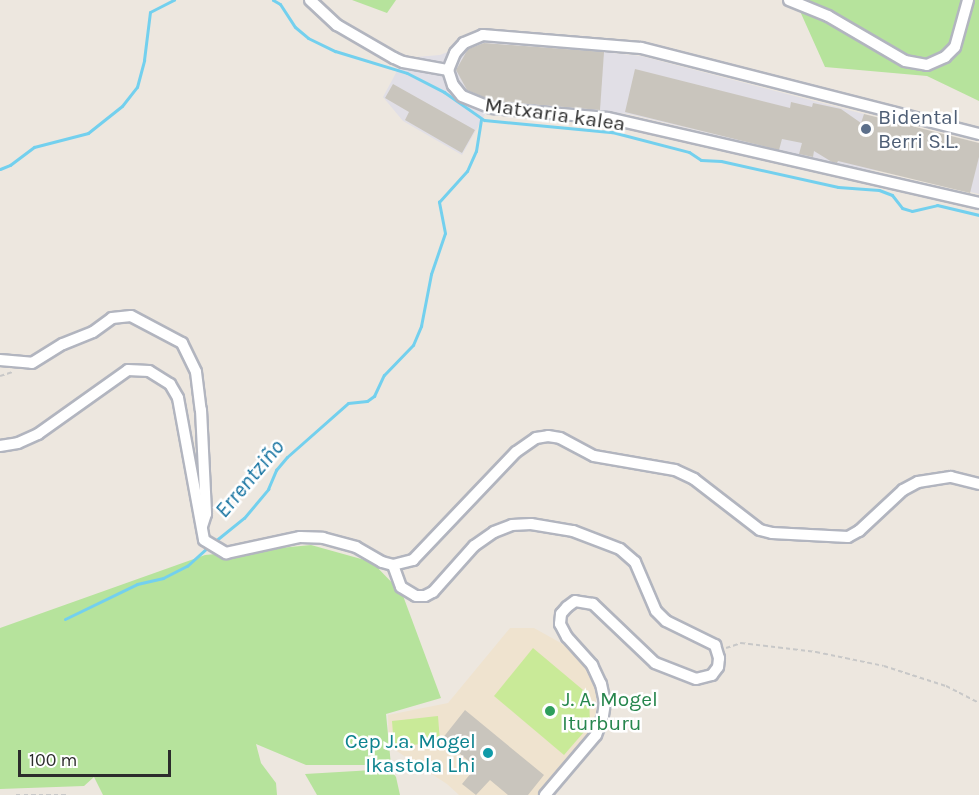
<!DOCTYPE html>
<meta charset="utf-8">
<style>
body{margin:0}
#map{position:relative;width:979px;height:795px;overflow:hidden;background:#ede7df;font-family:Karla,sans-serif}
div>[style]{position:absolute}
.industrial>*{inset:0;background:#e1dfe6}
.education>*{inset:0;background:#efe3cf}
.green>*{inset:0;background:#b6e39c}
.pitch>*{inset:0;background:#c9ea98}
.stream>*{height:3px;margin:-1.5px;padding:0 1.5px;transform-origin:1.5px;border-radius:1.5px;background:#73d0ee}
.building>*{inset:0;background:#c9c5bd}
.path>*{height:1.5px;margin-top:-0.75px;transform-origin:0;background:repeating-linear-gradient(90deg,#c8c8c8 0 4.5px,transparent 0 7.5px)}
.roads{filter:drop-shadow(2px 0 #b2b5bf) drop-shadow(-2px 0 #b2b5bf) drop-shadow(0 2px #b2b5bf) drop-shadow(0 -2px #b2b5bf)}
.minor>*{height:10px;margin:-5px;padding:0 5px;transform-origin:5px;border-radius:5px;background:#fff}
.dots>*{width:16px;height:16px;translate:-50% -50%;box-sizing:border-box;border:3px solid #fff;border-radius:50%}
span{translate:-50% -50%;white-space:nowrap;text-align:center;line-height:1.15;-webkit-text-stroke:5px #fff;paint-order:stroke}
.street-label{font-size:21px;color:#2c2c2c}
.service-label{font-size:21px;color:#4e5e75}
.left{translate:0 -50%;text-align:left}
.leisure-label{font-size:21px;color:#27864d}
.culture-label{font-size:21px;color:#0d838f}
.right{translate:-100% -50%;text-align:right}
.water-label{font-size:22px;color:#0f6f9e;font-style:italic}
.scale{position:absolute;left:18px;top:750px;width:153px;height:27px;box-sizing:border-box;border:3px solid #2c2c2c;border-top:0;padding-left:8px;font-size:18px;line-height:21px;white-space:nowrap;color:#2c2c2c;-webkit-text-stroke:4px #fff;paint-order:stroke}
</style>
<div id="map">
<div class="industrial">
<i style="clip-path:polygon(480px 39px,641px 56px,979px 144px,979px 194px,885px 171px,855px 169px,629px 114px,492px 102px,462px 155px,403px 121px,383px 97px,404px 58px,440px 55px)"></i>
</div>
<div class="education">
<i style="clip-path:polygon(510px 628px,534px 628px,568px 647px,596px 681px,596px 719px,592px 732px,538px 795px,459px 795px,447px 784px,389px 746px,388px 715px,448px 703px)"></i>
</div>
<div class="green">
<i style="clip-path:polygon(352px 0,396px 0,387px 13px)"></i>
<i style="clip-path:polygon(795px 0,979px 0,979px 101px,927px 76px,825px 67px)"></i>
<i style="clip-path:polygon(311px 545px,372px 562px,402px 593px,441px 698px,386px 714px,391px 765px,306px 765px,256px 744px,261px 763px,276px 783px,277px 795px,103px 795px,94px 777px,84px 786px,0 789px,0 628px,205px 555px)"></i>
<i style="clip-path:polygon(390px 769px,396px 777px,400px 795px,317px 795px,305px 774px)"></i>
</div>
<div class="pitch">
<i style="clip-path:polygon(533px 648px,589px 695px,590px 725px,564px 755px,494px 696px)"></i>
<i style="clip-path:polygon(438px 716px,440px 742px,394px 747px,392px 721px)"></i>
</div>
<div class="stream">
<i style="left:273px;top:0;width:8px;rotate:30deg"></i>
<i style="left:280px;top:4px;width:27px;rotate:57deg"></i>
<i style="left:295px;top:27px;width:17px;rotate:40deg"></i>
<i style="left:308px;top:38px;width:30px;rotate:26deg"></i>
<i style="left:335px;top:51px;width:75px;rotate:17deg"></i>
<i style="left:407px;top:73px;width:42px;rotate:27.2deg"></i>
<i style="left:444px;top:92px;width:49px;rotate:35deg"></i>
<i style="left:484px;top:120px;width:129px;rotate:5.4deg"></i>
<i style="left:612px;top:132px;width:80px;rotate:14.6deg"></i>
<i style="left:689px;top:152px;width:14px;rotate:34deg"></i>
<i style="left:701px;top:160px;width:20px;rotate:3deg"></i>
<i style="left:721px;top:161px;width:120px;rotate:12.5deg"></i>
<i style="left:838px;top:187px;width:41px;rotate:4.2deg"></i>
<i style="left:879px;top:190px;width:14px;rotate:21deg"></i>
<i style="left:892px;top:195px;width:16px;rotate:52deg"></i>
<i style="left:902px;top:208px;width:10px;rotate:17deg"></i>
<i style="left:912px;top:211px;width:26px;rotate:-13deg"></i>
<i style="left:937px;top:205px;width:43px;rotate:13.4deg"></i>
<i style="left:0;top:169px;width:11px;rotate:-22deg"></i>
<i style="left:10px;top:165px;width:30px;rotate:-37deg"></i>
<i style="left:34px;top:147px;width:56px;rotate:-14.5deg"></i>
<i style="left:88px;top:133px;width:43px;rotate:-38.5deg"></i>
<i style="left:122px;top:106px;width:24px;rotate:-52deg"></i>
<i style="left:137px;top:87px;width:28px;rotate:-75deg"></i>
<i style="left:144px;top:60px;width:48px;rotate:-82.9deg"></i>
<i style="left:150px;top:12px;width:27px;rotate:-27deg"></i>
<i style="left:214px;top:542px;width:38px;rotate:-39deg"></i>
<i style="left:244px;top:518px;width:38px;rotate:-50deg"></i>
<i style="left:268px;top:489px;width:21px;rotate:-67deg"></i>
<i style="left:276px;top:470px;width:17px;rotate:-50deg"></i>
<i style="left:287px;top:457px;width:81px;rotate:-41.5deg"></i>
<i style="left:348px;top:403px;width:19px;rotate:-6deg"></i>
<i style="left:367px;top:401px;width:9px;rotate:-36deg"></i>
<i style="left:374px;top:396px;width:23px;rotate:-65deg"></i>
<i style="left:384px;top:375px;width:42px;rotate:-46deg"></i>
<i style="left:413px;top:345px;width:21px;rotate:-67deg"></i>
<i style="left:421px;top:326px;width:53px;rotate:-79.1deg"></i>
<i style="left:431px;top:274px;width:43px;rotate:-71.1deg"></i>
<i style="left:445px;top:233px;width:32px;rotate:-101deg"></i>
<i style="left:439px;top:202px;width:42px;rotate:-47.9deg"></i>
<i style="left:467px;top:171px;width:22px;rotate:-66deg"></i>
<i style="left:476px;top:151px;width:32px;rotate:-81deg"></i>
<i style="left:65px;top:619px;width:80px;rotate:-25.9deg"></i>
<i style="left:137px;top:584px;width:27px;rotate:-13deg"></i>
<i style="left:163px;top:578px;width:27px;rotate:-27deg"></i>
<i style="left:187px;top:566px;width:30px;rotate:-42deg"></i>
</div>
<div class="building">
<i style="clip-path:polygon(484px 43px,604px 52px,600px 110px,493px 101px,467px 90px,456px 70px,468px 49px)"></i>
<i style="clip-path:polygon(635px 69px,790px 108px,791px 102px,812px 107px,813px 103px,841px 109px,861px 123px,864px 114px,979px 143px,979px 157px,970px 193px,838px 161px,837px 163px,832px 162px,814px 151px,813px 157px,799px 154px,802px 143px,782px 139px,779px 150px,625px 112px)"></i>
<i style="clip-path:polygon(393px 84px,475px 130px,462px 153px,405px 120px,409px 112px,385px 98px)"></i>
<i style="clip-path:polygon(465px 710px,544px 775px,528px 795px,508px 795px,490px 780px,476px 795px,462px 784px,476px 767px,442px 739px)"></i>
</div>
<div class="path">
<i style="left:0;top:376px;width:13px;rotate:-18deg"></i>
<i style="left:726px;top:648px;width:16px;rotate:-18deg"></i>
<i style="left:741px;top:643px;width:76px;rotate:6.8deg"></i>
<i style="left:816px;top:652px;width:69px;rotate:11.6deg"></i>
<i style="left:884px;top:666px;width:65px;rotate:17.9deg"></i>
<i style="left:946px;top:686px;width:37px;rotate:27deg"></i>
<i style="left:16px;top:795px;width:51px"></i>
</div>
<div class="roads">
<div class="minor">
<i style="left:310px;top:0;width:37px;rotate:43deg"></i>
<i style="left:337px;top:25px;width:66px;rotate:30.1deg"></i>
<i style="left:394px;top:58px;width:10px;rotate:24deg"></i>
<i style="left:403px;top:62px;width:46px;rotate:10.1deg"></i>
<i style="left:789px;top:0;width:42px;rotate:22.3deg"></i>
<i style="left:828px;top:16px;width:89px;rotate:30.3deg"></i>
<i style="left:905px;top:61px;width:22px;rotate:10deg"></i>
<i style="left:927px;top:65px;width:20px;rotate:-24deg"></i>
<i style="left:945px;top:57px;width:14px;rotate:-45deg"></i>
<i style="left:955px;top:47px;width:49px;rotate:-74.5deg"></i>
<i style="left:979px;top:134px;width:349px;rotate:-165.7deg"></i>
<i style="left:641px;top:48px;width:159px;rotate:-175.3deg"></i>
<i style="left:483px;top:35px;width:21px;rotate:157deg"></i>
<i style="left:464px;top:43px;width:13px;rotate:132deg"></i>
<i style="left:455px;top:53px;width:18px;rotate:112deg"></i>
<i style="left:448px;top:70px;width:16px;rotate:72deg"></i>
<i style="left:453px;top:85px;width:14px;rotate:51deg"></i>
<i style="left:462px;top:96px;width:31px;rotate:22deg"></i>
<i style="left:491px;top:108px;width:117px;rotate:4.9deg"></i>
<i style="left:608px;top:118px;width:381px;rotate:12.9deg"></i>
<i style="left:0;top:360px;width:32px;rotate:5deg"></i>
<i style="left:32px;top:363px;width:36px;rotate:-32deg"></i>
<i style="left:63px;top:344px;width:32px;rotate:-22deg"></i>
<i style="left:93px;top:332px;width:24px;rotate:-36deg"></i>
<i style="left:112px;top:318px;width:19px;rotate:-6deg"></i>
<i style="left:131px;top:316px;width:58px;rotate:27.9deg"></i>
<i style="left:182px;top:343px;width:32px;rotate:64deg"></i>
<i style="left:196px;top:372px;width:38px;rotate:83deg"></i>
<i style="left:201px;top:410px;width:104px;rotate:87.2deg"></i>
<i style="left:206px;top:514px;width:13px;rotate:108deg"></i>
<i style="left:0;top:446px;width:18px;rotate:-9deg"></i>
<i style="left:18px;top:443px;width:22px;rotate:-24deg"></i>
<i style="left:38px;top:434px;width:110px;rotate:-35.4deg"></i>
<i style="left:128px;top:370px;width:21px;rotate:3deg"></i>
<i style="left:149px;top:371px;width:25px;rotate:32deg"></i>
<i style="left:170px;top:384px;width:16px;rotate:60deg"></i>
<i style="left:178px;top:398px;width:144px;rotate:79.6deg"></i>
<i style="left:204px;top:540px;width:26px;rotate:31deg"></i>
<i style="left:226px;top:553px;width:76px;rotate:-12.2deg"></i>
<i style="left:300px;top:537px;width:23px;rotate:2deg"></i>
<i style="left:323px;top:538px;width:34px;rotate:15deg"></i>
<i style="left:356px;top:547px;width:30px;rotate:30deg"></i>
<i style="left:382px;top:562px;width:11px;rotate:15deg"></i>
<i style="left:393px;top:565px;width:21px;rotate:-14deg"></i>
<i style="left:413px;top:560px;width:149px;rotate:-46.4deg"></i>
<i style="left:516px;top:452px;width:24px;rotate:-35deg"></i>
<i style="left:536px;top:438px;width:12px;rotate:-9deg"></i>
<i style="left:548px;top:436px;width:12px;rotate:9deg"></i>
<i style="left:560px;top:438px;width:38px;rotate:28deg"></i>
<i style="left:594px;top:456px;width:82px;rotate:9.8deg"></i>
<i style="left:675px;top:470px;width:21px;rotate:25deg"></i>
<i style="left:694px;top:479px;width:83px;rotate:37.7deg"></i>
<i style="left:760px;top:530px;width:12px;rotate:14deg"></i>
<i style="left:772px;top:533px;width:76px;rotate:3deg"></i>
<i style="left:848px;top:537px;width:13px;rotate:-29deg"></i>
<i style="left:859px;top:531px;width:60px;rotate:-43deg"></i>
<i style="left:903px;top:490px;width:17px;rotate:-28deg"></i>
<i style="left:918px;top:482px;width:33px;rotate:-9deg"></i>
<i style="left:951px;top:477px;width:29px;rotate:14deg"></i>
<i style="left:393px;top:565px;width:23px;rotate:70deg"></i>
<i style="left:401px;top:587px;width:17px;rotate:31deg"></i>
<i style="left:416px;top:596px;width:9px"></i>
<i style="left:425px;top:596px;width:9px;rotate:-27deg"></i>
<i style="left:433px;top:592px;width:62px;rotate:-48.3deg"></i>
<i style="left:474px;top:546px;width:24px;rotate:-35deg"></i>
<i style="left:494px;top:532px;width:19px;rotate:-21deg"></i>
<i style="left:512px;top:525px;width:19px;rotate:-3deg"></i>
<i style="left:531px;top:524px;width:43px;rotate:9.5deg"></i>
<i style="left:573px;top:531px;width:50px;rotate:21deg"></i>
<i style="left:620px;top:549px;width:20px;rotate:41deg"></i>
<i style="left:635px;top:562px;width:53px;rotate:66.8deg"></i>
<i style="left:656px;top:611px;width:14px;rotate:45deg"></i>
<i style="left:666px;top:621px;width:55px;rotate:26.1deg"></i>
<i style="left:715px;top:645px;width:14px;rotate:73deg"></i>
<i style="left:719px;top:658px;width:9px;rotate:96deg"></i>
<i style="left:718px;top:667px;width:10px;rotate:127deg"></i>
<i style="left:712px;top:675px;width:16px;rotate:166deg"></i>
<i style="left:696px;top:679px;width:44px;rotate:-158.7deg"></i>
<i style="left:655px;top:663px;width:86px;rotate:-136.4deg"></i>
<i style="left:593px;top:604px;width:18px;rotate:-171deg"></i>
<i style="left:575px;top:601px;width:10px;rotate:143deg"></i>
<i style="left:567px;top:607px;width:9px;rotate:131deg"></i>
<i style="left:561px;top:614px;width:10px;rotate:96deg"></i>
<i style="left:560px;top:624px;width:15px;rotate:62deg"></i>
<i style="left:567px;top:637px;width:38px;rotate:48deg"></i>
<i style="left:592px;top:665px;width:21px;rotate:65deg"></i>
<i style="left:601px;top:684px;width:19px;rotate:78deg"></i>
<i style="left:605px;top:703px;width:13px;rotate:99deg"></i>
<i style="left:603px;top:716px;width:20px;rotate:110deg"></i>
<i style="left:596px;top:735px;width:79px;rotate:130.4deg"></i>
</div>
</div>
<div class="dots">
<i style="left:866px;top:129px;background:#5c6f8a"></i>
<i style="left:550px;top:711px;background:#2e9e5b"></i>
<i style="left:488px;top:753px;background:#0f9aa8"></i>
</div>
<div class="street-label">
<span style="left:555px;top:114px;rotate:8deg">Matxaria kalea</span>
</div>
<div class="service-label">
<span class="left" style="left:878px;top:129px">Bidental<br>Berri S.L.</span>
</div>
<div class="leisure-label">
<span class="left" style="left:562px;top:711px">J. A. Mogel<br>Iturburu</span>
</div>
<div class="culture-label">
<span class="right" style="left:476px;top:753px">Cep J.a. Mogel<br>Ikastola Lhi</span>
</div>
<div class="water-label">
<span style="left:250px;top:479px;rotate:-50deg">Errentziño</span>
</div>
<div class="scale">100 m</div>
</div>
